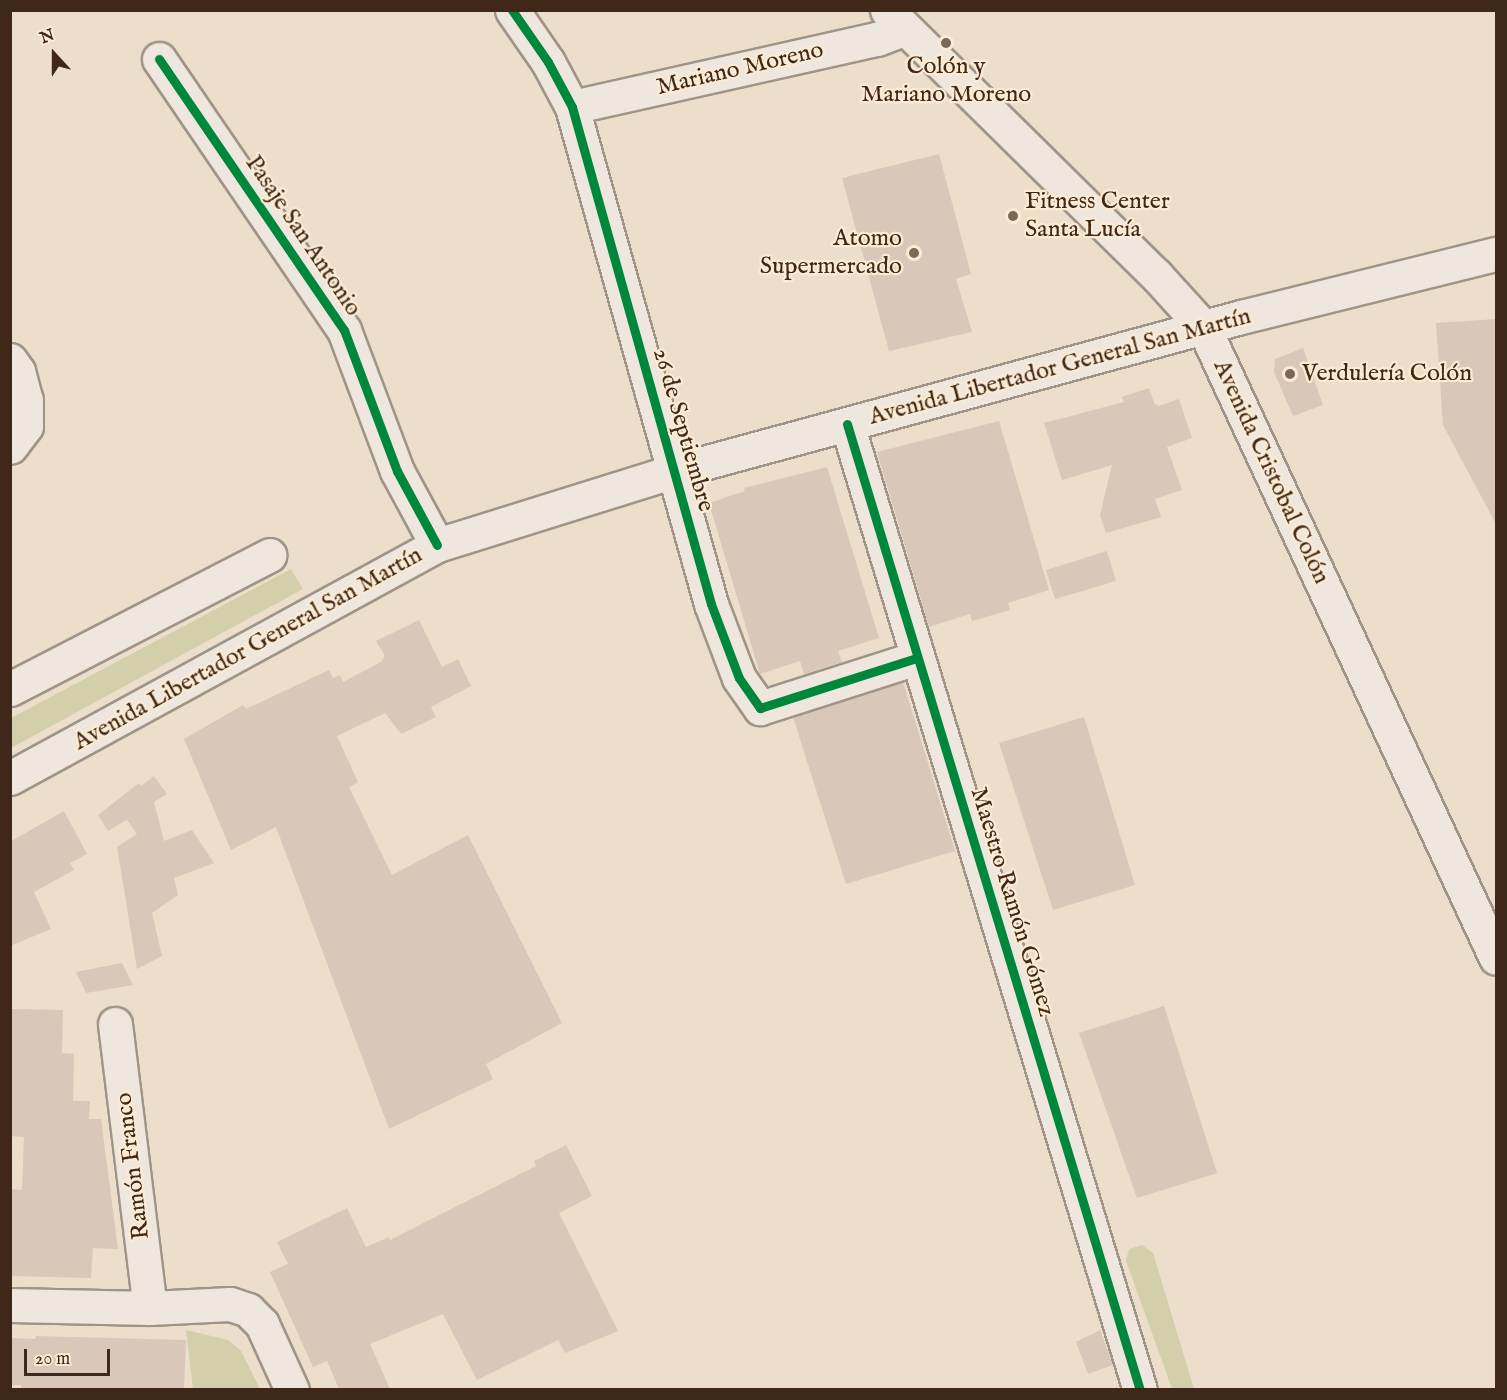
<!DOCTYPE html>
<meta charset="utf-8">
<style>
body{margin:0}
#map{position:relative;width:1507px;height:1400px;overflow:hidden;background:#ecdeca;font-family:"IM FELL English",serif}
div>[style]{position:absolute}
.green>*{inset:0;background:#d3cfaa}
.building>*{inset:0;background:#d9c7b9}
.roads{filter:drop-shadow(2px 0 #9f9487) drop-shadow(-2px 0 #9f9487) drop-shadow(0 2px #9f9487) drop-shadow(0 -2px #9f9487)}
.street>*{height:33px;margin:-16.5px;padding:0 16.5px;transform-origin:16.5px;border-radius:16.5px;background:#efe7dd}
.secondary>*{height:33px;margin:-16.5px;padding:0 16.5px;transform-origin:16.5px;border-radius:16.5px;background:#efe7dd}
.cycleway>*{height:9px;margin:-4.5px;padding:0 4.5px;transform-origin:4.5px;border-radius:4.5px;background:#00873e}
.dots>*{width:16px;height:16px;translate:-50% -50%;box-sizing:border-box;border:3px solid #fcebd3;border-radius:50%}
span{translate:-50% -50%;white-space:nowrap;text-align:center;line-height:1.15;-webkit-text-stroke:4.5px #fcebd3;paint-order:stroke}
.poi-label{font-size:24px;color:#3f2819}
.left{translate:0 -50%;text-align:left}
.right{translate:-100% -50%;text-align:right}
.street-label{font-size:24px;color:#3f2819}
.frame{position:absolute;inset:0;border:12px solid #3f2819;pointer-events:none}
.north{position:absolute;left:24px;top:24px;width:60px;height:60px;-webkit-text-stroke:4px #fcebd3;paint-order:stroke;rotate:339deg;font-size:16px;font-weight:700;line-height:24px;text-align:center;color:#3f2819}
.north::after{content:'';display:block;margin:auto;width:21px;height:27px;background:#3f2819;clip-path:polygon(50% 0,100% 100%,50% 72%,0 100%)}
.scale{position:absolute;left:24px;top:1349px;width:86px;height:27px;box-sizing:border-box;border:3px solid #3f2819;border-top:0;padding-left:8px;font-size:18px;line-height:21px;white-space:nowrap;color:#3f2819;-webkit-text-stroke:4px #fcebd3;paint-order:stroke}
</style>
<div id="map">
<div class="green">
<i style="clip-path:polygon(291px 569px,303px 589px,11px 748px,11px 718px)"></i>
<i style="clip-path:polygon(1142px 1245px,1153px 1253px,1194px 1389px,1172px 1389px,1126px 1261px,1129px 1249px)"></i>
<i style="clip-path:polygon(186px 1330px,228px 1340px,241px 1351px,260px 1389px,193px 1389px)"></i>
</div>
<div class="building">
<i style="clip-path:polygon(939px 154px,971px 274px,956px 279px,972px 332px,889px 351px,842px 178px)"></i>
<i style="clip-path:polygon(1497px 319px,1497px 526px,1443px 425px,1436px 323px)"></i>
<i style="clip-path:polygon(1303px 348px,1323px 405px,1293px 416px,1274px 372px,1275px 359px)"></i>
<i style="clip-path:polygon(1149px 388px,1154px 403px,1159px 406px,1179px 399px,1192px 438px,1167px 447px,1182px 490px,1155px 499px,1161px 517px,1106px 533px,1100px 515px,1112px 465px,1062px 480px,1044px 423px,1124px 402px,1122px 397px)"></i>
<i style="clip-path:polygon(999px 421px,1049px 590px,1008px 603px,1010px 610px,972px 621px,970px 614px,929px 627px,877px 452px)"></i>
<i style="clip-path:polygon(827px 467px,879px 638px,838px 651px,842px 662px,804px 674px,800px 661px,760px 674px,709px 503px,745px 491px,744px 488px)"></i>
<i style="clip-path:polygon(1107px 551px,1116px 581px,1055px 599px,1046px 570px)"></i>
<i style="clip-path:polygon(419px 620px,442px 667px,458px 659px,471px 686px,431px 707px,436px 717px,401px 734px,385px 713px,337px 736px,358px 782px,349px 787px,392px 875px,468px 835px,562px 1023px,486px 1064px,493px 1079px,389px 1129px,276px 827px,231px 850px,184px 739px,243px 705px,246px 709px,329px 670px,333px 678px,340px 675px,343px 682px,381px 662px,385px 656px,376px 641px)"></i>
<i style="clip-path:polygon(903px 682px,955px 851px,846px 884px,793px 717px)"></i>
<i style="clip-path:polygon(1084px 717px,1135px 885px,1053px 910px,999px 743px)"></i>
<i style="clip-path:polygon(154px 776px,167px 794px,154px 802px,164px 841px,192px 830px,214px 863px,174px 878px,178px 895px,152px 913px,162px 956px,137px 969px,117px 847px,137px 834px,127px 820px,133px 816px,108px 831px,98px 815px,139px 783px,141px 786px)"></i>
<i style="clip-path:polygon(64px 811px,87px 854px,70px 863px,74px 870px,34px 892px,51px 929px,10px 946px,10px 842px)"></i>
<i style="clip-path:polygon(122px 963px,133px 985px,86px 993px,76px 972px)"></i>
<i style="clip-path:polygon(1164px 1006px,1217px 1173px,1137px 1198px,1079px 1033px)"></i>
<i style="clip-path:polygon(10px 1009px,63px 1010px,62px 1053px,74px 1054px,73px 1101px,90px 1101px,89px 1119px,101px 1119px,118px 1249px,93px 1248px,91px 1278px,10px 1276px,10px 1189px,22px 1190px,24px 1137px,10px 1136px)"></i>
<i style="clip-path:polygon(566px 1145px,592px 1196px,559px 1213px,618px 1331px,565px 1353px,558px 1340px,477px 1380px,443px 1314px,370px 1344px,390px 1389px,339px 1389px,327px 1361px,313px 1367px,270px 1272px,288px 1264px,277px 1242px,347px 1208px,366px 1247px,389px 1237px,390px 1240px,536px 1166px,534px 1161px)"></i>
<i style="clip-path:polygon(1100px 1330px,1113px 1365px,1088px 1374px,1076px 1342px)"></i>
<i style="clip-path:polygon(36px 1336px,186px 1340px,184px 1389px,21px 1389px,21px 1385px,10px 1385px,10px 1338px,35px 1339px)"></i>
</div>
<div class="roads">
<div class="street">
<i style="left:512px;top:10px;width:63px;rotate:55.3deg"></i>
<i style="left:548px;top:62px;width:51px;rotate:61.9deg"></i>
<i style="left:572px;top:107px;width:516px;rotate:74.37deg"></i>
<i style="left:711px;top:604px;width:79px;rotate:69.3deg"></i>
<i style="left:739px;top:678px;width:37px;rotate:55deg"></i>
<i style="left:760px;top:708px;width:165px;rotate:-17.7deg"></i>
<i style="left:159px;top:59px;width:328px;rotate:55.7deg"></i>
<i style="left:344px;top:330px;width:151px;rotate:69.4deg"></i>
<i style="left:397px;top:471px;width:84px;rotate:61.6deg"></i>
<i style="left:572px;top:107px;width:312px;rotate:-12.6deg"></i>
<i style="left:877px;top:39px;width:30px;rotate:-21deg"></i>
<i style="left:10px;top:360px;width:14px;rotate:54deg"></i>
<i style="left:18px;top:371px;width:30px;rotate:75deg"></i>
<i style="left:26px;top:400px;width:26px;rotate:90deg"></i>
<i style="left:26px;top:426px;width:26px;rotate:127deg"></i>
<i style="left:847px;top:424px;width:1009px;rotate:73.13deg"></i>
<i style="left:10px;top:689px;width:292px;rotate:-27.3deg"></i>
<i style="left:115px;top:1024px;width:286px;rotate:83deg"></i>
<i style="left:10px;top:1305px;width:140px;rotate:1.2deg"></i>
<i style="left:150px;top:1308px;width:80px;rotate:-2.9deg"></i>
<i style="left:230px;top:1304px;width:19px;rotate:18deg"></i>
<i style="left:248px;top:1310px;width:20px;rotate:45deg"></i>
<i style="left:262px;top:1324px;width:72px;rotate:65.6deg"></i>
</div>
<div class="secondary">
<i style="left:887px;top:10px;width:378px;rotate:44.6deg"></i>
<i style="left:1156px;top:275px;width:72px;rotate:47.8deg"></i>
<i style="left:1204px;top:328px;width:694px;rotate:65.13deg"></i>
<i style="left:10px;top:778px;width:486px;rotate:-28.6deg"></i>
<i style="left:437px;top:545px;width:248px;rotate:-17.3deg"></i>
<i style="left:674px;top:471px;width:588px;rotate:-15.2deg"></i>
<i style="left:1241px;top:317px;width:263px;rotate:-13.9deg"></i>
</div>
</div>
<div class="cycleway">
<i style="left:512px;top:10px;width:63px;rotate:55.3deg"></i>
<i style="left:548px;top:62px;width:51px;rotate:61.9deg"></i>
<i style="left:572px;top:107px;width:516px;rotate:74.37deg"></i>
<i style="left:711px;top:604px;width:79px;rotate:69.3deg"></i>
<i style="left:739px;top:678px;width:37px;rotate:55deg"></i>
<i style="left:760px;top:708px;width:165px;rotate:-17.7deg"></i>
<i style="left:159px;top:59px;width:328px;rotate:55.7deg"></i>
<i style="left:344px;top:330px;width:151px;rotate:69.4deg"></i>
<i style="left:397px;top:471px;width:84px;rotate:61.6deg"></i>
<i style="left:847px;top:424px;width:1009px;rotate:73.13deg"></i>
</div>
<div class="dots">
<i style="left:946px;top:43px;background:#7c6857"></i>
<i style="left:1013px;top:216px;background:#7c6857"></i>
<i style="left:914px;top:253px;background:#7c6857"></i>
<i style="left:1290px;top:374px;background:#7c6857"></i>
</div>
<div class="poi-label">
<span style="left:946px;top:81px">Colón y<br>Mariano Moreno</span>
<span class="left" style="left:1025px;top:216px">Fitness Center<br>Santa Lucía</span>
<span class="right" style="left:902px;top:253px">Atomo<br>Supermercado</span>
<span class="left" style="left:1302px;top:374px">Verdulería Colón</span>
</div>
<div class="street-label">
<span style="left:740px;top:69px;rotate:-13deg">Mariano Moreno</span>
<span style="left:303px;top:236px;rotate:56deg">Pasaje San Antonio</span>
<span style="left:1060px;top:367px;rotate:-15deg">Avenida Libertador General San Martín</span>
<span style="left:683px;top:430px;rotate:74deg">26 de Septiembre</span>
<span style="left:1271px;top:472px;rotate:65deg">Avenida Cristobal Colón</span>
<span style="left:248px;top:649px;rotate:-29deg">Avenida Libertador General San Martín</span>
<span style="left:1012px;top:902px;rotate:73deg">Maestro Ramón Gómez</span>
<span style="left:133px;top:1166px;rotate:-97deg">Ramón Franco</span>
</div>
<div class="frame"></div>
<div class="north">N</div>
<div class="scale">20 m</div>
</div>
